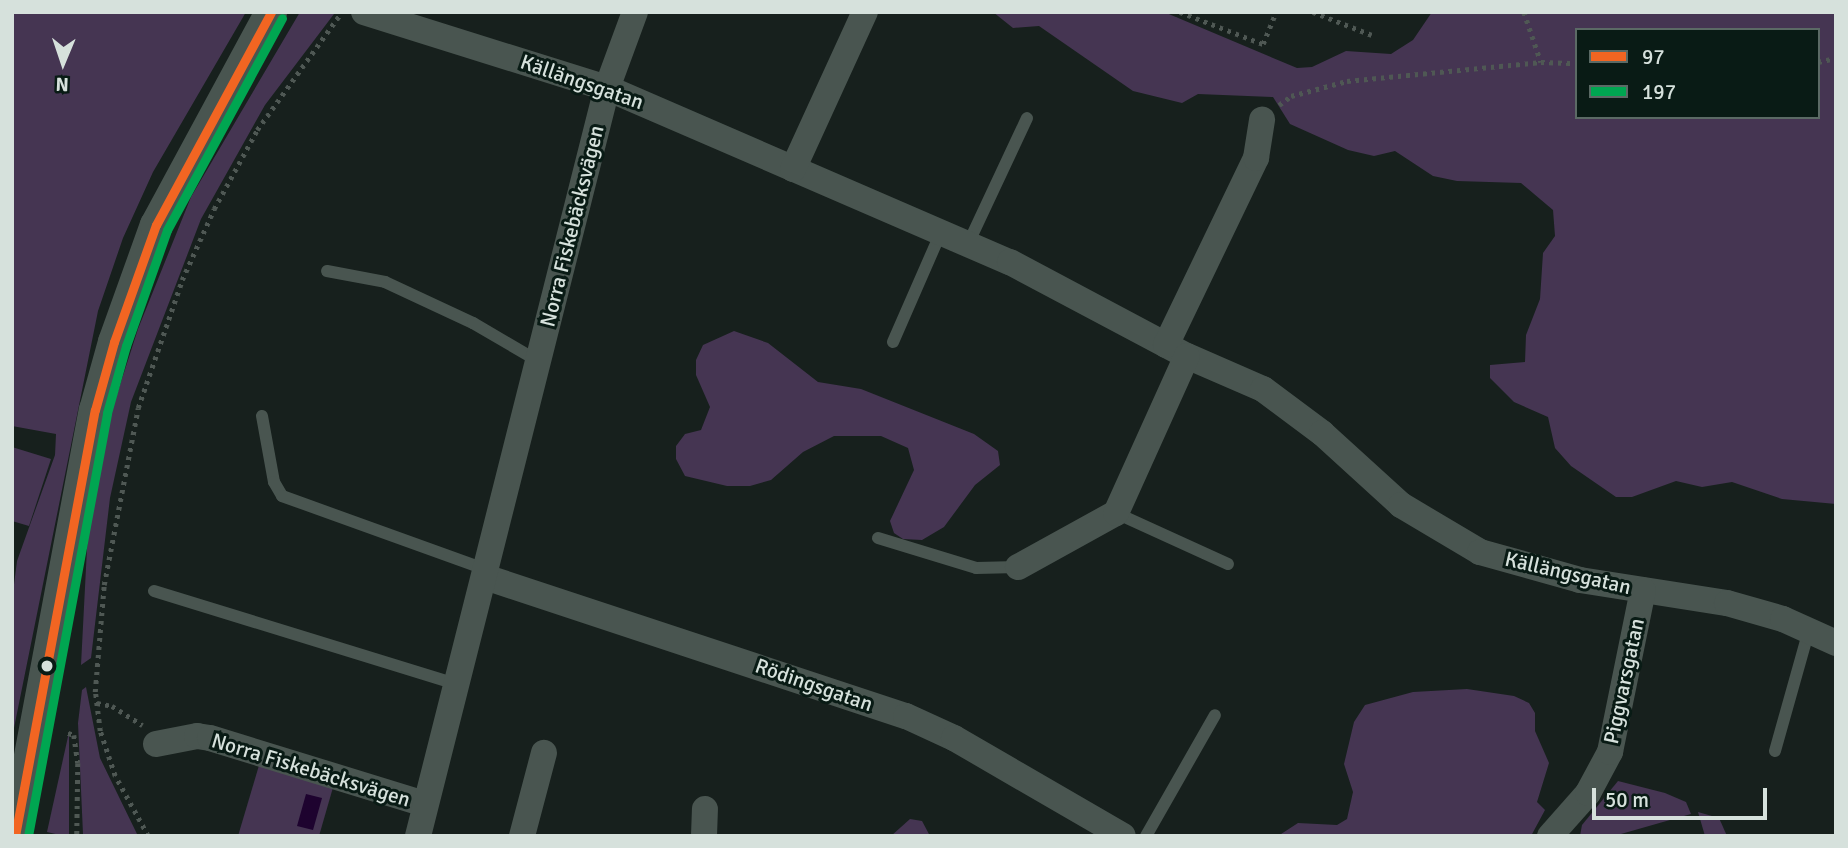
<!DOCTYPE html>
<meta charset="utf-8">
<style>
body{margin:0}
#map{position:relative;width:1848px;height:848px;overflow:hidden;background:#17201d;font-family:Signika,sans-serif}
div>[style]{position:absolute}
.green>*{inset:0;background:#453552}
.water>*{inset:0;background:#1e032f}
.path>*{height:4.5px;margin-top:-2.25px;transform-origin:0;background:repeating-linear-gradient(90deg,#4f5854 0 3.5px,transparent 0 8.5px)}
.service>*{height:12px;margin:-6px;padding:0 6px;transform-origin:6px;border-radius:6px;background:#495550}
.minor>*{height:26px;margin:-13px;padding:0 13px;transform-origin:13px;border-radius:13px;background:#495550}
.tertiary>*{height:32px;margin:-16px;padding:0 16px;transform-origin:16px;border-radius:16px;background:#495550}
.bus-1>*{height:9px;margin:-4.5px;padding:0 4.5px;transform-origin:4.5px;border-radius:4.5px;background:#f26522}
.bus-2>*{height:9px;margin:-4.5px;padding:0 4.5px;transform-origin:4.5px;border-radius:4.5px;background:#00a651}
.dots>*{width:19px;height:19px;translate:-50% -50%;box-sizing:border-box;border:4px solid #091b15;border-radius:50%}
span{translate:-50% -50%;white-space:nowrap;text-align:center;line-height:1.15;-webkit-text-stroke:6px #091b15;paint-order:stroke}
.street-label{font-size:21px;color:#d6e1dc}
.frame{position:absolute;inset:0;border:14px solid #d6e1dc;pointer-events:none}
.legend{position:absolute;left:1575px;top:28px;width:245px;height:91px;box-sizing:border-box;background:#091b15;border:2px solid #5b6a65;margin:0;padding:9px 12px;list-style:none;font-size:21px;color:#d6e1dc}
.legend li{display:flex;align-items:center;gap:14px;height:35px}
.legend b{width:35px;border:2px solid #5b6a65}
.north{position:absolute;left:28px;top:28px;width:70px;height:70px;-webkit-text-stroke:5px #091b15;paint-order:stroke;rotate:182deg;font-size:19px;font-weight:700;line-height:28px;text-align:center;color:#d6e1dc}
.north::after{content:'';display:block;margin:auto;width:24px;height:32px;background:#d6e1dc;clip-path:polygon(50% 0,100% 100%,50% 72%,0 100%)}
.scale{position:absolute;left:1592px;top:788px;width:175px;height:32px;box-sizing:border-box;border:4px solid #d6e1dc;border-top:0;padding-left:9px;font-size:21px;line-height:24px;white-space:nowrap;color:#d6e1dc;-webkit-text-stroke:5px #091b15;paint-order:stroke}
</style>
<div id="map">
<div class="green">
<i style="clip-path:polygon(12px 12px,246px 12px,153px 172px,123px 238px,98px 311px,12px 738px,12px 600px,17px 561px,55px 455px,56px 434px,12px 426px)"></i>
<i style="clip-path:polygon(300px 12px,334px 14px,265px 105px,201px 219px,131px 402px,110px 498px,91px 658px,81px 665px,88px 529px,112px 410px,138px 329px,191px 197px)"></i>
<i style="clip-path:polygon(evenodd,993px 12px,1164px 12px,1297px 68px,1312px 67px,1346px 51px,1391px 54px,1413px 40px,1432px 12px,1836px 12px,1836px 504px,1782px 499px,1732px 482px,1702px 487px,1676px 481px,1632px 497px,1616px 497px,1571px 466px,1555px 448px,1548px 417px,1514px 402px,1490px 378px,1490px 365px,1525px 362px,1526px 335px,1540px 299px,1543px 253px,1555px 236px,1553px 210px,1521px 183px,1457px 181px,1433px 176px,1395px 151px,1374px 156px,1348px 150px,1290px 124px,1273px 97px,1198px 94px,1182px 103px,1133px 91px,1039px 26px,1013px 28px,993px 12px,1577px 30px,1818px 30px,1818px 117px,1577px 117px,1577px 30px)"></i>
<i style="clip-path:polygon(734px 331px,768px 343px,818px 382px,861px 389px,974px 434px,998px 451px,1000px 465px,975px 485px,944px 527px,922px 540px,903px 539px,894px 533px,890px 521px,914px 470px,908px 448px,881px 436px,834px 436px,803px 452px,771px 480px,750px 486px,727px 486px,685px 476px,676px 459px,676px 446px,685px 434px,701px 430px,710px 407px,696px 375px,696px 360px,703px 345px)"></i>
<i style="clip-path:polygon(12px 447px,51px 459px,29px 526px,12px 521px)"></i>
<i style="clip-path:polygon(86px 687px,100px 758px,138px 836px,83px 834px,78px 723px,82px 690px)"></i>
<i style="clip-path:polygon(1467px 689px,1514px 696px,1529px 703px,1535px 713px,1535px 731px,1549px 763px,1537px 802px,1545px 810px,1531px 836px,1278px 836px,1298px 823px,1337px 825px,1347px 819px,1353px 792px,1344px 764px,1354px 722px,1365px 705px,1413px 692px)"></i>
<i style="clip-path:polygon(69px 732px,69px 836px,64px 836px,47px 832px)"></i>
<i style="clip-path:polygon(260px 762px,334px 784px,319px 836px,238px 836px)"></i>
<i style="clip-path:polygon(1618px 781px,1665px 793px,1686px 802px,1691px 814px,1614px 836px,1580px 836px,1582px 825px)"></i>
<i style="clip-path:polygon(1698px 812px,1719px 818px,1727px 836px,1705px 836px)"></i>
<i style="clip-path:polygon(910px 819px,922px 821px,930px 836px,891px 836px)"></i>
</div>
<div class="water">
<i style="clip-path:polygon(306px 794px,322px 798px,313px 830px,297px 826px)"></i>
</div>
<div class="path">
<i style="left:1180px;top:12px;width:89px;rotate:21.1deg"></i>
<i style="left:1263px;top:44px;width:35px;rotate:-68deg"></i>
<i style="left:1313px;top:12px;width:63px;rotate:21.3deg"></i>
<i style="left:1524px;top:12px;width:53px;rotate:71.2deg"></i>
<i style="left:1818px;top:62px;width:18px;rotate:-13deg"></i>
<i style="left:1279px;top:105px;width:15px;rotate:-37deg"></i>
<i style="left:1291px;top:96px;width:58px;rotate:-15deg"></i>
<i style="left:1347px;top:81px;width:195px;rotate:-5.6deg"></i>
<i style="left:1541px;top:62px;width:36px;rotate:2deg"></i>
<i style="left:97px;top:703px;width:15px;rotate:11deg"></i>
<i style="left:112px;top:706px;width:36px;rotate:32deg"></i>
<i style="left:68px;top:733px;width:6px;rotate:18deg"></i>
<i style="left:74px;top:735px;width:28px;rotate:82deg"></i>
<i style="left:78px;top:763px;width:73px;rotate:90.8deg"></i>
<i style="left:148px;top:836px;width:68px;rotate:-118.8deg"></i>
<i style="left:115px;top:776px;width:47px;rotate:-108.4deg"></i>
<i style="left:100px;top:731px;width:39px;rotate:-97deg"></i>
<i style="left:95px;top:692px;width:107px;rotate:-85.2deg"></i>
<i style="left:104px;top:585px;width:180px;rotate:-79.1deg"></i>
<i style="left:138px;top:408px;width:135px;rotate:-71deg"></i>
<i style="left:182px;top:280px;width:78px;rotate:-65.7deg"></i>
<i style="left:214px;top:209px;width:90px;rotate:-61.4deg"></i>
<i style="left:257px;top:130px;width:144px;rotate:-54.3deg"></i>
</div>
<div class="service">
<i style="left:968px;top:244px;width:139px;rotate:-64.9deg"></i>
<i style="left:327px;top:271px;width:59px;rotate:10.7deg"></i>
<i style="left:385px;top:282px;width:97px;rotate:25deg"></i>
<i style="left:473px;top:323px;width:75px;rotate:30.3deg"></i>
<i style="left:893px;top:342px;width:120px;rotate:-66.4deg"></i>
<i style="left:262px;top:416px;width:67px;rotate:79.7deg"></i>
<i style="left:274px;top:482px;width:16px;rotate:60deg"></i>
<i style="left:282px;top:496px;width:218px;rotate:19.8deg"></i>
<i style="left:1116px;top:513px;width:123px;rotate:24.5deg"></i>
<i style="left:878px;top:538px;width:102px;rotate:17deg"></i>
<i style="left:976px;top:568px;width:42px;rotate:-1.4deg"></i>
<i style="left:154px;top:591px;width:316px;rotate:17.1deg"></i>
<i style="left:1775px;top:751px;width:126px;rotate:-74.3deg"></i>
<i style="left:1146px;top:836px;width:139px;rotate:-60.3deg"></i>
</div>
<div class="minor">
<i style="left:364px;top:12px;width:255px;rotate:17.4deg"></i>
<i style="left:607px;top:88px;width:439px;rotate:23.4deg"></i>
<i style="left:1010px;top:262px;width:200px;rotate:28deg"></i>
<i style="left:1187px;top:356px;width:83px;rotate:23.5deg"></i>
<i style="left:1263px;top:389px;width:74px;rotate:36.7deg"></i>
<i style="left:1322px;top:433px;width:107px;rotate:42.3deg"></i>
<i style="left:1401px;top:505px;width:92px;rotate:30.7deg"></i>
<i style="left:1480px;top:552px;width:104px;rotate:15.6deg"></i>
<i style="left:1580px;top:580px;width:149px;rotate:8.9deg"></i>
<i style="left:1727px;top:603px;width:58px;rotate:15.9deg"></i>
<i style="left:1783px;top:619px;width:58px;rotate:24.4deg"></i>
<i style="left:793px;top:169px;width:173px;rotate:-65.4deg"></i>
<i style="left:1166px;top:345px;width:208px;rotate:-64.3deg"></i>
<i style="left:1256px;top:158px;width:39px;rotate:-81deg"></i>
<i style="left:1018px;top:567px;width:112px;rotate:-28.9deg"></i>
<i style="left:1116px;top:513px;width:172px;rotate:-65.7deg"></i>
<i style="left:485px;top:577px;width:443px;rotate:18.3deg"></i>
<i style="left:906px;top:716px;width:53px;rotate:24.6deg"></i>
<i style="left:954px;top:738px;width:195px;rotate:30.1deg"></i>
<i style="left:156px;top:744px;width:42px;rotate:-11deg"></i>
<i style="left:197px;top:736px;width:13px;rotate:9deg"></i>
<i style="left:210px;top:738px;width:225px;rotate:17.1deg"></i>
<i style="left:418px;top:836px;width:772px;rotate:-75.82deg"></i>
<i style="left:607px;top:88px;width:81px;rotate:-69.8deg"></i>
<i style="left:522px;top:836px;width:86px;rotate:-75.2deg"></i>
<i style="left:704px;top:836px;width:27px;rotate:-88deg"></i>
<i style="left:1550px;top:836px;width:57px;rotate:-48.5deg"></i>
<i style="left:1588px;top:793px;width:47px;rotate:-61.8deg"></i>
<i style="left:1610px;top:752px;width:165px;rotate:-78.5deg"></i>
</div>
<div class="tertiary">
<i style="left:15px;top:836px;width:433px;rotate:-79.4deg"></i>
<i style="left:95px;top:410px;width:71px;rotate:-74.4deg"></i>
<i style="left:114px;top:342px;width:124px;rotate:-70.3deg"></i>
<i style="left:156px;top:225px;width:242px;rotate:-61.6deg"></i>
</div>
<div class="bus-1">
<i style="left:15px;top:836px;width:433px;rotate:-79.4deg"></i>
<i style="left:95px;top:410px;width:71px;rotate:-74.4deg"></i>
<i style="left:114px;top:342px;width:124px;rotate:-70.3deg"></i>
<i style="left:156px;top:225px;width:242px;rotate:-61.6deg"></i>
</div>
<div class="bus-2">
<i style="left:28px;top:836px;width:430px;rotate:-79.4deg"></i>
<i style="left:107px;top:413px;width:70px;rotate:-74.2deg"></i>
<i style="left:126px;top:346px;width:123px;rotate:-70.5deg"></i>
<i style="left:167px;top:230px;width:241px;rotate:-61.5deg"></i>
</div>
<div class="dots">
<i style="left:47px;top:666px;background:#d6e1dc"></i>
</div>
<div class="street-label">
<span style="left:582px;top:82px;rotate:19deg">Källängsgatan</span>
<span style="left:572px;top:226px;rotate:-76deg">Norra Fiskebäcksvägen</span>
<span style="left:1568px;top:573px;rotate:13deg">Källängsgatan</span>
<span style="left:1624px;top:681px;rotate:-78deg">Piggvarsgatan</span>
<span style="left:814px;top:685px;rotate:19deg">Rödingsgatan</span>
<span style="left:311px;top:770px;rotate:17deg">Norra Fiskebäcksvägen</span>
</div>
<div class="frame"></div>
<ul class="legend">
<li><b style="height:9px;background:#f26522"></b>97</li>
<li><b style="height:9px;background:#00a651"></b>197</li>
</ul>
<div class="north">N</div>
<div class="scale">50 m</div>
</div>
